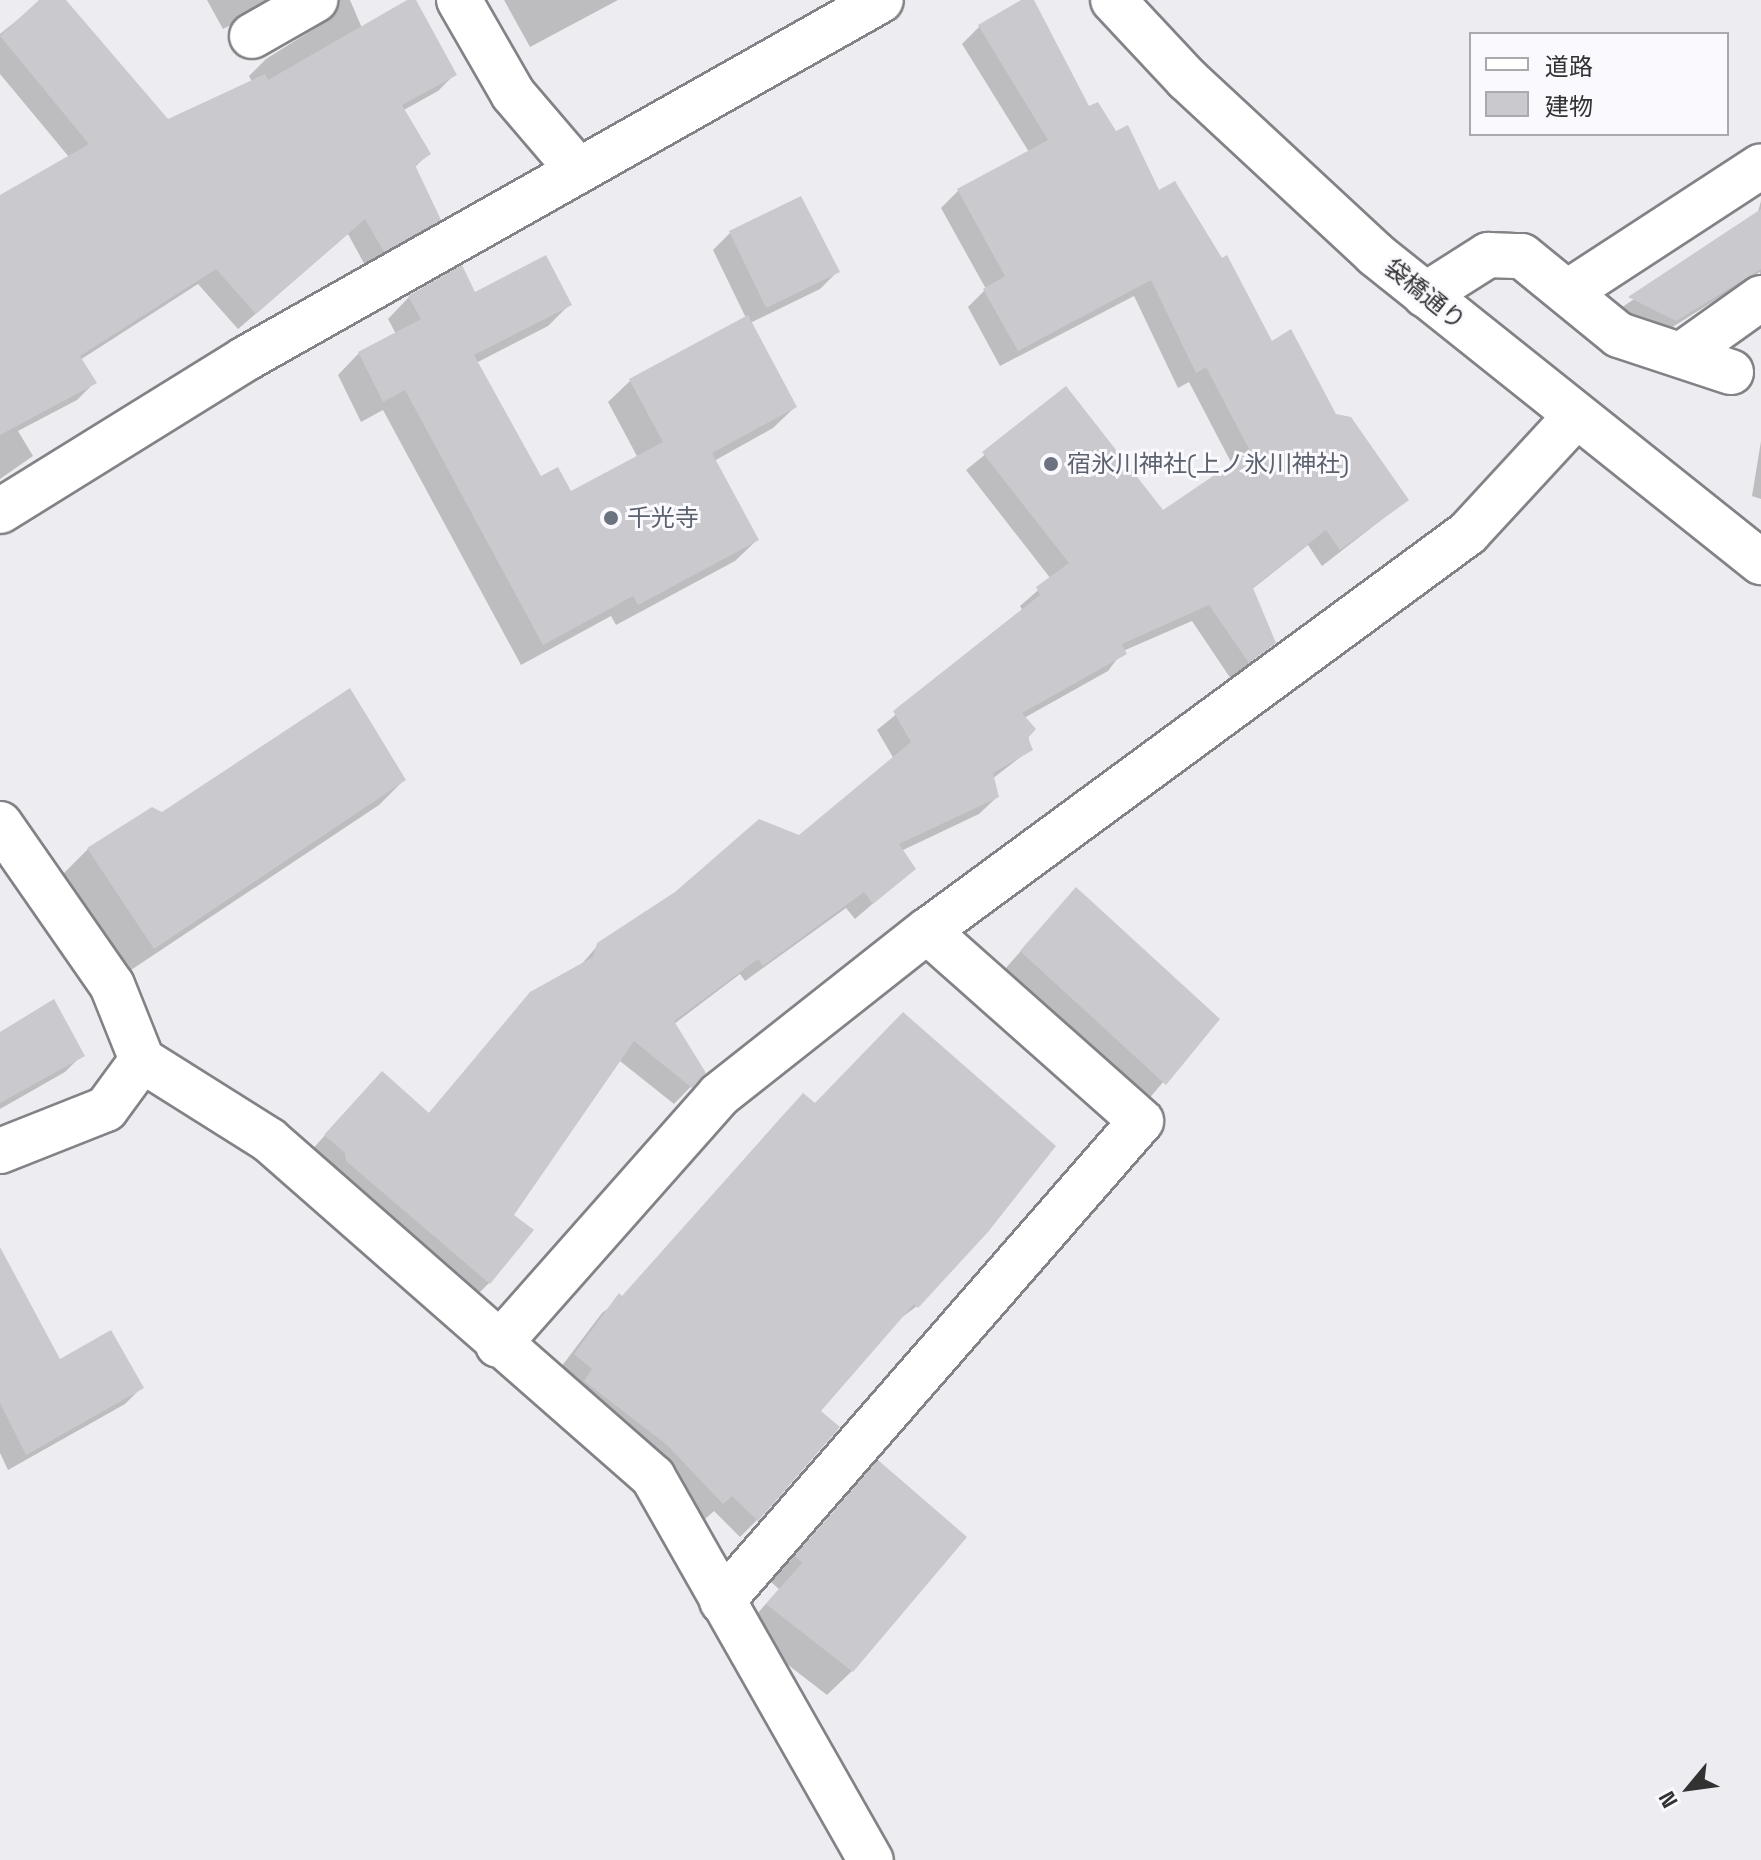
<!DOCTYPE html>
<meta charset="utf-8">
<style>
body{margin:0}
#map{position:relative;width:1761px;height:1860px;overflow:hidden;background:#ededf1;font-family:"Space Grotesk","Noto Sans JP",sans-serif}
div>[style]{position:absolute}
.shadow>*{inset:0;background:#0003}
.building>*{inset:0;background:#cacace}
.roads{filter:drop-shadow(2px 0 #838286) drop-shadow(-2px 0 #838286) drop-shadow(0 2px #838286) drop-shadow(0 -2px #838286)}
.minor>*{height:44px;margin:-22px;padding:0 22px;transform-origin:22px;border-radius:22px;background:#fff}
.dots>*{width:22px;height:22px;translate:-50% -50%;box-sizing:border-box;border:4px solid #fafafe;border-radius:50%}
span{translate:-50% -50%;white-space:nowrap;text-align:center;line-height:1.15;-webkit-text-stroke:6px #fafafe;paint-order:stroke}
.street-label{font-size:24px;color:#323233}
.worship-label{font-size:24px;color:#5b616d}
.left{translate:0 -50%;text-align:left}
.legend{position:absolute;left:1469px;top:32px;width:260px;height:104px;box-sizing:border-box;background:#fafafe;border:2px solid #aaaaad;margin:0;padding:10px 14px;list-style:none;font-size:24px;color:#323233}
.legend li{display:flex;align-items:center;gap:16px;height:40px}
.legend b{width:40px;border:2px solid #aaaaad}
.north{position:absolute;left:1649px;top:1748px;width:80px;height:80px;-webkit-text-stroke:6px #fafafe;paint-order:stroke;rotate:241deg;font-size:22px;font-weight:700;line-height:32px;text-align:center;color:#323233}
.north::after{content:'';display:block;margin:auto;width:28px;height:36px;background:#323233;clip-path:polygon(50% 0,100% 100%,50% 72%,0 100%)}
</style>
<div id="map">
<div class="shadow">
<i style="clip-path:polygon(42px 0,64px 0,168px 121px,252px 82px,249px 76px,266px 59px,320px 25px,320px 4px,313px 0,350px 0,362px 28px,414px 0,455px 74px,438px 91px,402px 111px,428px 154px,414px 168px,439px 219px,422px 236px,366px 267px,348px 234px,238px 329px,198px 284px,80px 360px,94px 383px,77px 400px,18px 431px,33px 456px,0 479px,0 197px,69px 157px,0 74px,0 34px)"></i>
<i style="clip-path:polygon(207px 0,279px 0,223px 29px)"></i>
<i style="clip-path:polygon(504px 0,618px 0,530px 47px)"></i>
<i style="clip-path:polygon(1024px 0,1031px 0,1088px 109px,1158px 192px,1271px 344px,1407px 500px,1322px 566px,1308px 545px,1251px 590px,1273px 643px,1231px 679px,1192px 621px,1123px 651px,1108px 671px,1024px 718px,1031px 749px,992px 779px,997px 797px,979px 814px,901px 851px,914px 868px,855px 919px,846px 908px,745px 981px,740px 974px,674px 1024px,704px 1073px,674px 1104px,620px 1061px,511px 1215px,489px 1283px,472px 1300px,309px 1153px,365px 1091px,428px 1114px,531px 993px,580px 966px,599px 944px,800px 837px,894px 759px,877px 730px,1023px 611px,1020px 606px,1051px 579px,966px 470px,1066px 389px,1163px 513px,1233px 466px,1189px 382px,1178px 388px,1134px 296px,1000px 366px,968px 307px,986px 289px,941px 208px,958px 191px,1029px 152px,962px 44px,979px 27px)"></i>
<i style="clip-path:polygon(800px 199px,837px 272px,820px 289px,750px 323px,795px 407px,773px 428px,714px 461px,757px 540px,735px 561px,616px 625px,611px 616px,521px 665px,383px 410px,361px 422px,338px 375px,359px 353px,396px 334px,388px 319px,409px 297px,474px 294px,569px 305px,548px 326px,476px 363px,540px 479px,570px 494px,638px 458px,608px 402px,630px 381px,746px 318px,713px 250px,730px 233px)"></i>
<i style="clip-path:polygon(1761px 201px,1761px 289px,1760px 272px,1663px 333px,1618px 310px,1757px 215px)"></i>
<i style="clip-path:polygon(1761px 441px,1761px 499px,1752px 496px)"></i>
<i style="clip-path:polygon(404px 780px,379px 805px,128px 972px,63px 874px,88px 849px,152px 810px,162px 815px)"></i>
<i style="clip-path:polygon(1076px 889px,1217px 1019px,1147px 1101px,1005px 969px)"></i>
<i style="clip-path:polygon(0 1035px,82px 1055px,65px 1072px,0 1109px)"></i>
<i style="clip-path:polygon(786px 1112px,917px 1306px,897px 1321px,818px 1411px,757px 1520px,740px 1537px,714px 1511px,705px 1519px,558px 1371px,602px 1313px,622px 1298px)"></i>
<i style="clip-path:polygon(0 1252px,59px 1362px,142px 1387px,125px 1404px,8px 1470px,0 1453px)"></i>
<i style="clip-path:polygon(878px 1463px,852px 1671px,827px 1695px,743px 1630px,779px 1589px,771px 1582px)"></i>
</div>
<div class="building">
<i style="clip-path:polygon(39px 0,66px 0,168px 119px,265px 74px,268px 80px,407px 0,416px 0,457px 75px,402px 105px,431px 154px,415px 165px,441px 220px,384px 252px,365px 219px,256px 314px,216px 269px,80px 356px,97px 383px,0 435px,0 195px,89px 144px,0 36px)"></i>
<i style="clip-path:polygon(1021px 0,1034px 0,1089px 106px,1098px 102px,1116px 131px,1128px 125px,1159px 190px,1175px 181px,1222px 258px,1227px 255px,1272px 341px,1291px 329px,1336px 414px,1351px 417px,1409px 500px,1340px 550px,1326px 530px,1253px 588px,1276px 643px,1249px 663px,1209px 605px,1122px 644px,1127px 654px,1022px 713px,1036px 729px,1028px 738px,1033px 750px,993px 773px,999px 797px,899px 844px,916px 869px,873px 904px,864px 892px,763px 966px,758px 959px,674px 1021px,706px 1073px,692px 1088px,634px 1041px,514px 1215px,534px 1230px,490px 1284px,346px 1161px,345px 1153px,324px 1135px,382px 1071px,429px 1113px,530px 992px,593px 957px,597px 943px,675px 892px,759px 819px,799px 835px,911px 742px,893px 711px,1040px 595px,1036px 587px,1069px 563px,982px 452px,1066px 386px,1163px 510px,1250px 451px,1206px 367px,1196px 373px,1151px 280px,1018px 351px,983px 289px,1005px 276px,957px 189px,1048px 140px,978px 25px)"></i>
<i style="clip-path:polygon(801px 196px,840px 272px,766px 308px,729px 231px)"></i>
<i style="clip-path:polygon(1761px 209px,1761px 269px,1676px 321px,1628px 297px)"></i>
<i style="clip-path:polygon(546px 255px,572px 305px,474px 355px,541px 476px,558px 467px,571px 491px,663px 442px,629px 379px,748px 315px,797px 407px,712px 453px,759px 540px,638px 605px,633px 596px,543px 645px,405px 390px,383px 402px,358px 352px,421px 319px,408px 296px,462px 265px,475px 292px)"></i>
<i style="clip-path:polygon(350px 688px,406px 780px,154px 949px,87px 848px,152px 807px,162px 812px)"></i>
<i style="clip-path:polygon(1076px 887px,1220px 1019px,1166px 1085px,1020px 951px)"></i>
<i style="clip-path:polygon(54px 999px,85px 1056px,0 1103px,0 1032px)"></i>
<i style="clip-path:polygon(903px 1012px,1056px 1146px,988px 1232px,918px 1308px,914px 1304px,821px 1411px,840px 1427px,758px 1521px,732px 1496px,723px 1504px,667px 1445px,584px 1381px,592px 1369px,574px 1354px,619px 1293px,622px 1296px,803px 1093px,815px 1103px)"></i>
<i style="clip-path:polygon(0 1247px,60px 1359px,111px 1330px,144px 1388px,26px 1455px,0 1403px)"></i>
<i style="clip-path:polygon(878px 1460px,967px 1537px,853px 1672px,766px 1604px,802px 1563px,795px 1556px)"></i>
</div>
<div class="roads">
<div class="minor">
<i style="left:459px;top:0;width:108px;rotate:60.1deg"></i>
<i style="left:513px;top:94px;width:99px;rotate:49.5deg"></i>
<i style="left:1113px;top:0;width:108px;rotate:46.9deg"></i>
<i style="left:1187px;top:79px;width:257px;rotate:42.9deg"></i>
<i style="left:1375px;top:254px;width:494px;rotate:38.6deg"></i>
<i style="left:252px;top:36px;width:73px;rotate:-29.7deg"></i>
<i style="left:1568px;top:292px;width:230px;rotate:-33.1deg"></i>
<i style="left:1425px;top:295px;width:75px;rotate:-32.4deg"></i>
<i style="left:1488px;top:255px;width:34px;rotate:2deg"></i>
<i style="left:1522px;top:256px;width:125px;rotate:39.2deg"></i>
<i style="left:1619px;top:335px;width:118px;rotate:18.3deg"></i>
<i style="left:1681px;top:355px;width:98px;rotate:-35.5deg"></i>
<i style="left:0;top:511px;width:288px;rotate:-31.8deg"></i>
<i style="left:245px;top:359px;width:730px;rotate:-29.44deg"></i>
<i style="left:0;top:824px;width:196px;rotate:55.2deg"></i>
<i style="left:112px;top:985px;width:81px;rotate:68.2deg"></i>
<i style="left:142px;top:1060px;width:61px;rotate:126.3deg"></i>
<i style="left:106px;top:1109px;width:114px;rotate:158.4deg"></i>
<i style="left:142px;top:1060px;width:150px;rotate:32.2deg"></i>
<i style="left:269px;top:1140px;width:511px;rotate:41.27deg"></i>
<i style="left:653px;top:1477px;width:441px;rotate:60.4deg"></i>
<i style="left:498px;top:1345px;width:334px;rotate:-48.5deg"></i>
<i style="left:719px;top:1095px;width:265px;rotate:-38.3deg"></i>
<i style="left:927px;top:931px;width:672px;rotate:-36.34deg"></i>
<i style="left:1468px;top:533px;width:159px;rotate:-47.3deg"></i>
<i style="left:722px;top:1601px;width:637px;rotate:-48.88deg"></i>
<i style="left:1141px;top:1121px;width:286px;rotate:-138.4deg"></i>
</div>
</div>
<div class="dots">
<i style="left:1051px;top:464px;background:#6b7280"></i>
<i style="left:611px;top:518px;background:#6b7280"></i>
</div>
<div class="street-label">
<span style="left:1425px;top:294px;rotate:39deg">袋橋通り</span>
</div>
<div class="worship-label">
<span class="left" style="left:1067px;top:464px">宿氷川神社(上ノ氷川神社)</span>
<span class="left" style="left:627px;top:518px">千光寺</span>
</div>
<ul class="legend">
<li><b style="height:10px;background:#fff"></b>道路</li>
<li><b style="height:22px;background:#cacace"></b>建物</li>
</ul>
<div class="north">N</div>
</div>
